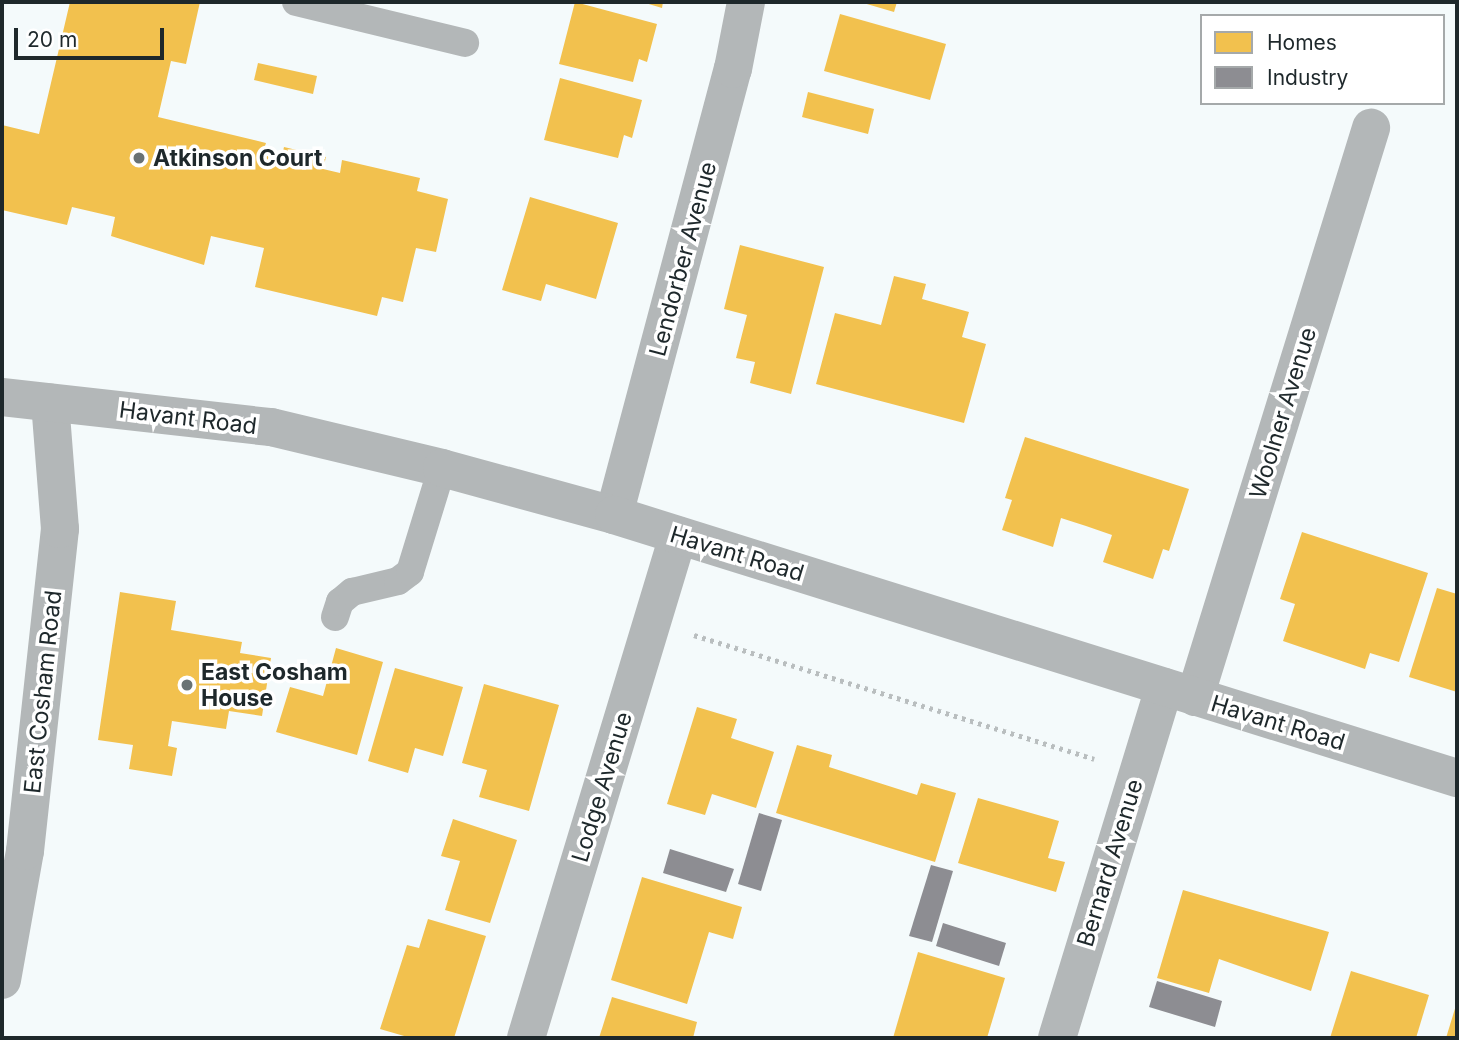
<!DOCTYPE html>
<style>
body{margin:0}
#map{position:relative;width:1459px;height:1040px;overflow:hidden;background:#f4fafb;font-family:Inter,sans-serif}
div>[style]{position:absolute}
.homes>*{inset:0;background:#f2c14e}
.industry>*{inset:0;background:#8d8d92}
.path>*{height:4.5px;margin-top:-2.25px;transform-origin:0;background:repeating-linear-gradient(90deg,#b9bebf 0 3.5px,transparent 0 8.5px)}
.service>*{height:28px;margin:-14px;padding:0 14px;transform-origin:14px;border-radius:14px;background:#b3b7b8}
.minor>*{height:38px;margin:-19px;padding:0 19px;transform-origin:19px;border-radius:19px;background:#b3b7b8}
.tertiary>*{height:38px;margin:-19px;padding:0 19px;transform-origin:19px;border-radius:19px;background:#b3b7b8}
.dots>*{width:19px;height:19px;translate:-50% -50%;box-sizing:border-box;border:4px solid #fff;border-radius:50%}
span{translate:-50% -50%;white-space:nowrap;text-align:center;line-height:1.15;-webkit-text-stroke:7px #fff;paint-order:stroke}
.poi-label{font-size:23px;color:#1e282b;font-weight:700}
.left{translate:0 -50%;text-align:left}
.street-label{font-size:23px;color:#1e282b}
.frame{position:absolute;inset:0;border:4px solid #1e282b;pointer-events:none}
.legend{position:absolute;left:1200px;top:14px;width:245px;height:91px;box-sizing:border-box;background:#fff;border:2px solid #a5a9aa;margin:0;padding:9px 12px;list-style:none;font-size:21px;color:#1e282b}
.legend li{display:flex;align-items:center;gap:14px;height:35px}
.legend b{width:35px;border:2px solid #a5a9aa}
.scale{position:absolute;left:14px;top:28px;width:150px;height:32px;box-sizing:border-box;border:4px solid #1e282b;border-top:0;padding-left:9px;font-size:21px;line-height:24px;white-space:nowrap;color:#1e282b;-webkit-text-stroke:5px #fff;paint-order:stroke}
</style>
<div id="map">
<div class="homes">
<i style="clip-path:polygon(70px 2px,200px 2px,186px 64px,171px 61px,158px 117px,266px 143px,262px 155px,281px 159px,284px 147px,326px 157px,323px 169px,340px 173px,342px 160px,420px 178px,417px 191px,448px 199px,436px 252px,416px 248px,403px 302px,382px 297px,377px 316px,255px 287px,264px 248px,211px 236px,204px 265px,111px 236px,115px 217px,72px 207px,67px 225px,2px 210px,2px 125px,39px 134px)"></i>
<i style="clip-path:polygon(575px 2px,657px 24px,647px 62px,639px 59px,633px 82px,559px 64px)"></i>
<i style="clip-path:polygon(642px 2px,663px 2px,662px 8px)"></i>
<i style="clip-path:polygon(860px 2px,897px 2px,894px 12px)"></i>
<i style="clip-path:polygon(840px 14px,946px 44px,930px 100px,824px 71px)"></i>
<i style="clip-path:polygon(258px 63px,317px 76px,313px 94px,254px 80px)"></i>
<i style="clip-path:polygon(560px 78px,642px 100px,632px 138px,624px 135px,618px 158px,544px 140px)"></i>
<i style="clip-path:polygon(808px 92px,874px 109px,868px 134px,802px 117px)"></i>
<i style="clip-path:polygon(530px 197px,618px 223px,596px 299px,546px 284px,541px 301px,502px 290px)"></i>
<i style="clip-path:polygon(740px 245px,824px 267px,791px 394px,750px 383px,755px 362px,736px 358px,747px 315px,724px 309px)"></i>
<i style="clip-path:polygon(894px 276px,926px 284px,922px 299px,969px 312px,962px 337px,986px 344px,964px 423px,816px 384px,835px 313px,881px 325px)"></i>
<i style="clip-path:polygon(1025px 437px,1189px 489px,1169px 551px,1163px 549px,1153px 579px,1103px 562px,1112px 535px,1086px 526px,1061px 518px,1053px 547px,1002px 530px,1012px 500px,1005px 498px)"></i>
<i style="clip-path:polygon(1302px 532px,1428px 573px,1399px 662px,1370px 653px,1365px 669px,1283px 641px,1295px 604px,1280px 599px)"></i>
<i style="clip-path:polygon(1437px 588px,1457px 594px,1457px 692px,1409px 677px)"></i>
<i style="clip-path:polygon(120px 592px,176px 601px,171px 630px,242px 642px,240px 653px,271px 658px,262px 716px,229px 711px,226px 729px,172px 721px,168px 746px,177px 748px,172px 776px,129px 769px,133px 745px,98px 740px)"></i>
<i style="clip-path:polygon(336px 648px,383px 662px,357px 755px,276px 732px,290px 687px,323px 696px)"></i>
<i style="clip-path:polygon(395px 668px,463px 687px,443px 756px,415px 748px,408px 773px,368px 761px)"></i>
<i style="clip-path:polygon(484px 684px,559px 705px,529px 811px,479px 797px,487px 770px,462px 763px)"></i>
<i style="clip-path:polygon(697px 707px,737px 719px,731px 738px,774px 752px,756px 808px,712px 794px,705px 815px,667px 804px)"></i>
<i style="clip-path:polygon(797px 745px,832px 755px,829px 767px,917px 795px,921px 783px,956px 793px,935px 862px,776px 813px)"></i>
<i style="clip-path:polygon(978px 798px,1059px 821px,1048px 858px,1065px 862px,1056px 892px,958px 863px)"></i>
<i style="clip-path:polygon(453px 819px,517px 840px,490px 923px,445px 910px,460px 861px,441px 856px)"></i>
<i style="clip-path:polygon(642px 877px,742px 907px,733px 939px,709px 932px,687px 1004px,611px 980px)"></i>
<i style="clip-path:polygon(1183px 890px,1329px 932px,1311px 991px,1219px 959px,1209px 993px,1157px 978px)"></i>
<i style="clip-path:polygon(428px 919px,486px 936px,454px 1038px,411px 1038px,380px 1029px,407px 945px,419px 948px)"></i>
<i style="clip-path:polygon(918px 952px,1005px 978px,987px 1038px,893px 1038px)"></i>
<i style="clip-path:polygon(1351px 971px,1429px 995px,1416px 1038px,1330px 1038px)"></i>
<i style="clip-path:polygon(612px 997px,697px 1022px,693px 1038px,599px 1038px)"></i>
<i style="clip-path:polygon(1457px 1002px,1457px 1038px,1446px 1038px)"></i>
</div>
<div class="industry">
<i style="clip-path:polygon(759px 813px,782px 820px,761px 891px,738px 884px)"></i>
<i style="clip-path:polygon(670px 849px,734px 869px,726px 892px,663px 873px)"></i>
<i style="clip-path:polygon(931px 865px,953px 871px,932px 942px,909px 936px)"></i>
<i style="clip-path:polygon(943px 923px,1006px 943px,999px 966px,936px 946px)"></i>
<i style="clip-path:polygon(1157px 981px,1222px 1001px,1215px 1027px,1149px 1007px)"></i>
</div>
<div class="path">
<i style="left:694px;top:635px;width:419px;rotate:17.2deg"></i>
</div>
<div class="service">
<i style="left:296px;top:2px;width:174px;rotate:13.6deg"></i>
<i style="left:335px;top:617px;width:16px;rotate:-72deg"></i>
<i style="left:340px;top:602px;width:16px;rotate:-40deg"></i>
<i style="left:352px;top:592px;width:47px;rotate:-13.4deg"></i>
<i style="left:398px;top:581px;width:15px;rotate:-37deg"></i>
<i style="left:410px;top:572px;width:109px;rotate:-72.9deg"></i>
</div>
<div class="minor">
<i style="left:614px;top:515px;width:462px;rotate:-75.1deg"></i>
<i style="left:733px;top:69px;width:68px;rotate:-79deg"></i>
<i style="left:1195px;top:697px;width:596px;rotate:-72.81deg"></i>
<i style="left:2px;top:980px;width:131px;rotate:-79.9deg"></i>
<i style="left:25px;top:851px;width:324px;rotate:-83.8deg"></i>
<i style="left:60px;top:529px;width:127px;rotate:-94.5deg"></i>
<i style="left:526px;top:1038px;width:525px;rotate:-73.15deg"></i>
<i style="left:1057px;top:1038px;width:367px;rotate:-73deg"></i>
</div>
<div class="tertiary">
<i style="left:2px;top:397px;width:271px;rotate:6.4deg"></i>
<i style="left:271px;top:427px;width:176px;rotate:13.5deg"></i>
<i style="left:442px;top:468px;width:178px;rotate:15.3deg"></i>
<i style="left:614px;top:515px;width:883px;rotate:17.33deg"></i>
</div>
<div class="dots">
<i style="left:139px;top:158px;background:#697274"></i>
<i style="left:187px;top:685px;background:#697274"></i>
</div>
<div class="poi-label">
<span class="left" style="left:153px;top:158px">Atkinson Court</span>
<span class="left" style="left:201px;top:685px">East Cosham<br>House</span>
</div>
<div class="street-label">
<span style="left:683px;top:259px;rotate:-75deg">Lendorber Avenue</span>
<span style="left:1283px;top:413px;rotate:-73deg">Woolner Avenue</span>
<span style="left:188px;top:418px;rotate:7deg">Havant Road</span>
<span style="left:737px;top:554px;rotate:17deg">Havant Road</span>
<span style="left:43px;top:692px;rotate:-84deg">East Cosham Road</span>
<span style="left:1278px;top:723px;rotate:17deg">Havant Road</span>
<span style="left:602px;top:787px;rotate:-73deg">Lodge Avenue</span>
<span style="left:1110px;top:863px;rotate:-73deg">Bernard Avenue</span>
</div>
<div class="frame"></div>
<ul class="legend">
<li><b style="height:19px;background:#f2c14e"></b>Homes</li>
<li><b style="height:19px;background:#8d8d92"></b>Industry</li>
</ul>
<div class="scale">20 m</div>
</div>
